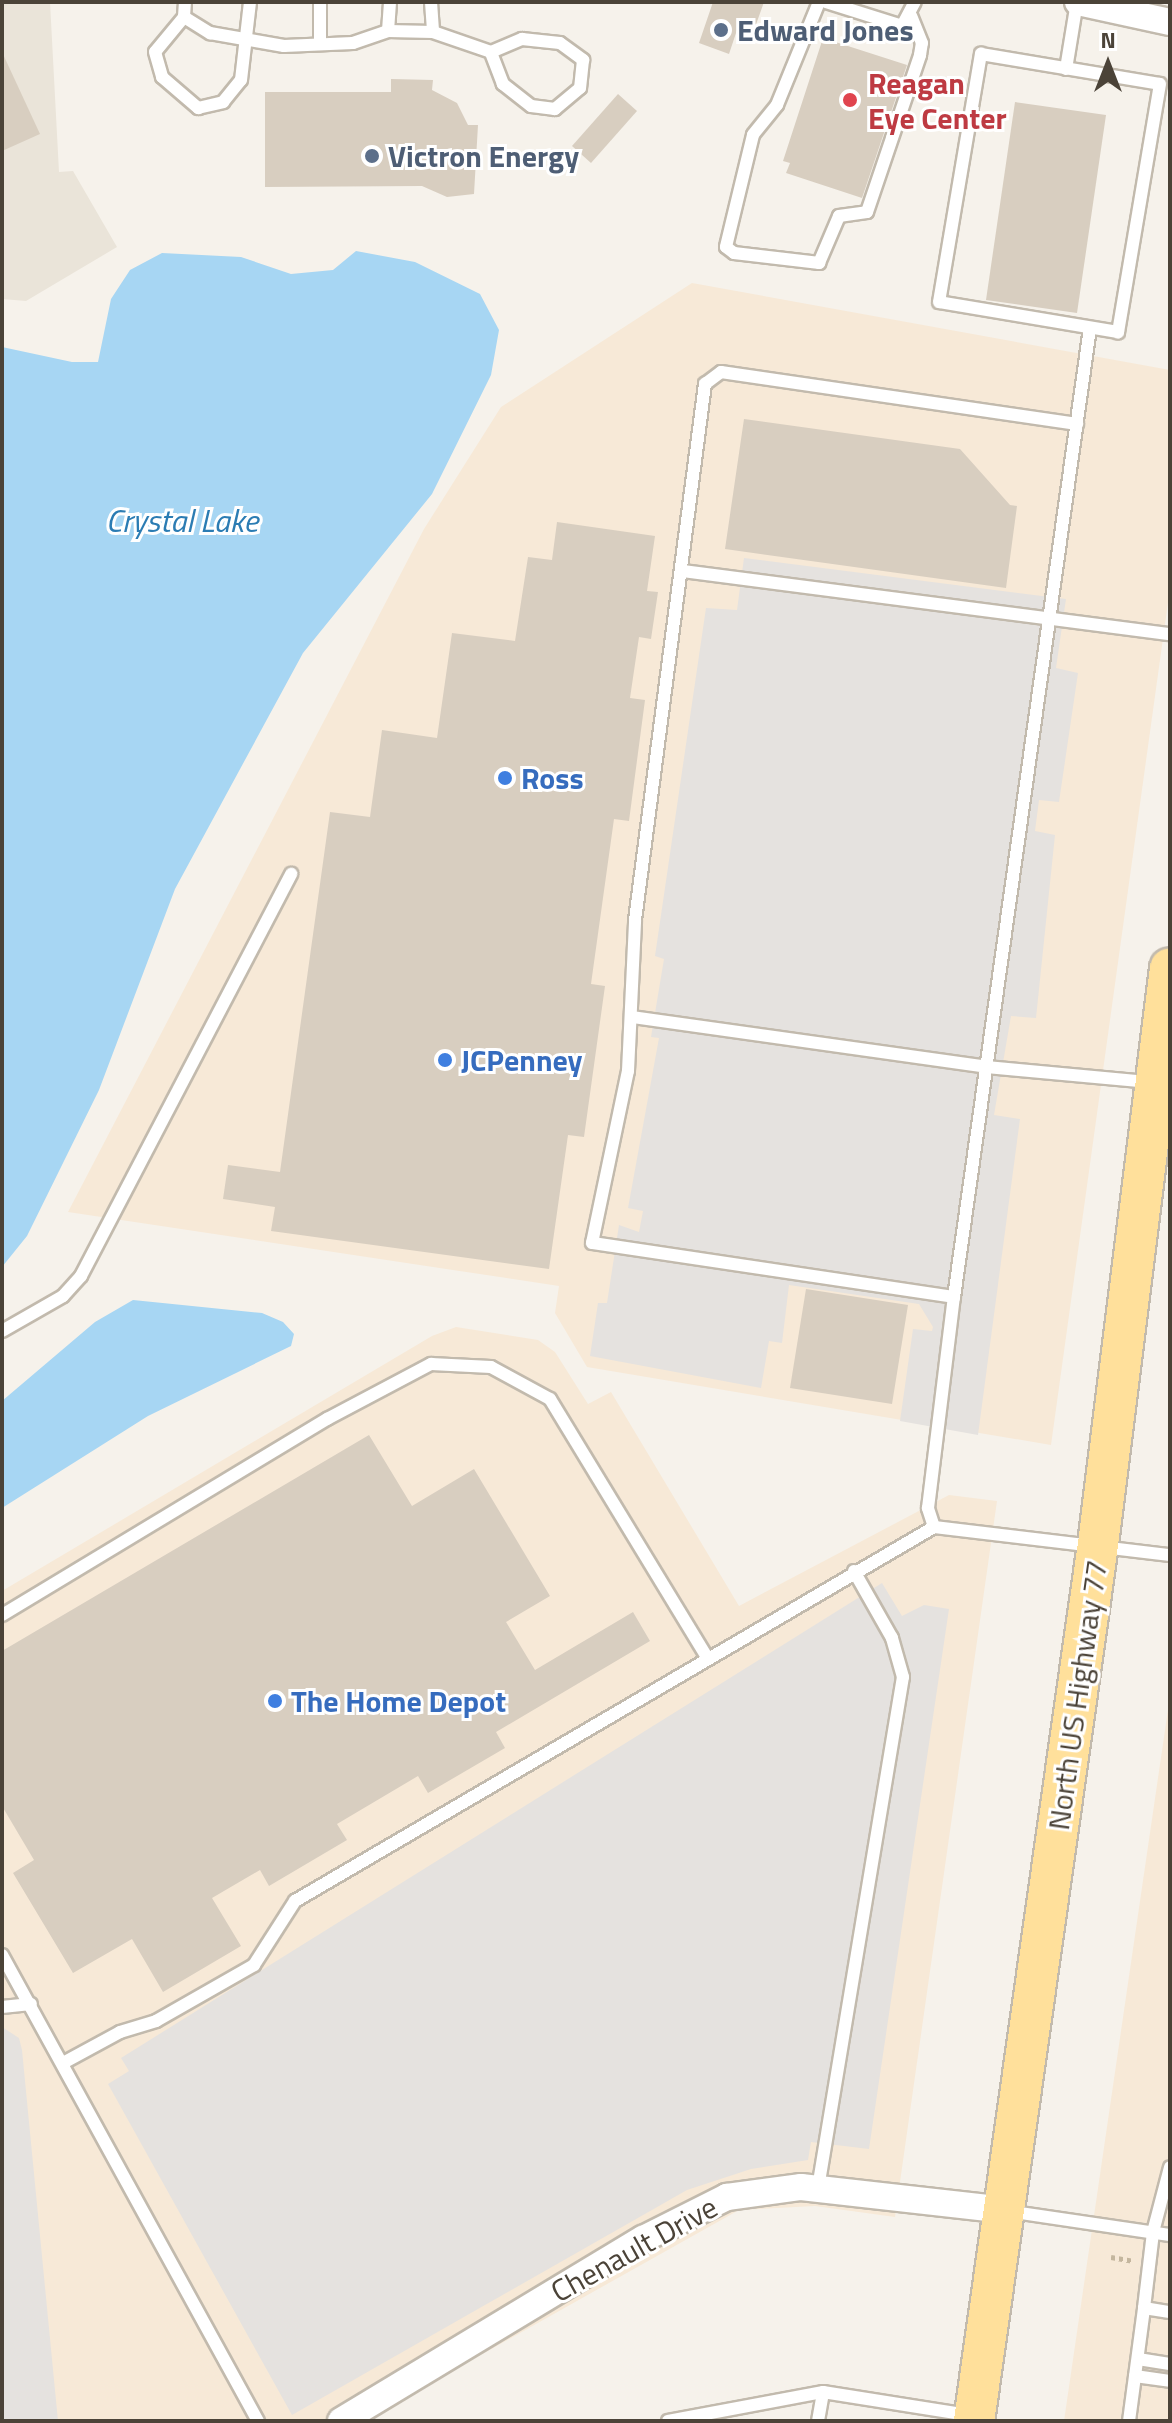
<!DOCTYPE html>
<style>
body{margin:0}
#map{position:relative;width:1172px;height:2423px;overflow:hidden;background:#f6f2eb;font-family:"Titillium Web",sans-serif}
div>[style]{position:absolute}
.residential>*{inset:0;background:#eae4d9}
.commercial>*{inset:0;background:#f7e9d7}
.parking>*{inset:0;background:#e5e2df}
.water>*{inset:0;background:#a7d6f3}
.building>*{inset:0;background:#d8cec0}
.path>*{height:5px;margin-top:-2.5px;transform-origin:0;background:repeating-linear-gradient(90deg,#c4b69e 0 4px,transparent 0 8px)}
.roads{filter:drop-shadow(2px 0 #c2baad) drop-shadow(-2px 0 #c2baad) drop-shadow(0 2px #c2baad) drop-shadow(0 -2px #c2baad)}
.service>*{height:12px;margin:-6px;padding:0 6px;transform-origin:6px;border-radius:6px;background:#fff}
.minor>*{height:26px;margin:-13px;padding:0 13px;transform-origin:13px;border-radius:13px;background:#fff}
.primary>*{height:40px;margin:-20px;padding:0 20px;transform-origin:20px;border-radius:20px;background:#ffe09b}
.dots>*{width:22px;height:22px;translate:-50% -50%;box-sizing:border-box;border:4px solid #fff;border-radius:50%}
span{translate:-50% -50%;white-space:nowrap;text-align:center;line-height:1.15;-webkit-text-stroke:6px #fff;paint-order:stroke}
.service-label{font-size:30px;color:#4e5e75;font-weight:700}
.left{translate:0 -50%;text-align:left}
.health-label{font-size:30px;color:#be3a42;font-weight:700}
.shop-label{font-size:30px;color:#366cbe;font-weight:700}
.street-label{font-size:30px;color:#4b4338}
.water-label{font-size:32px;color:#2b7cb3;font-style:italic}
.frame{position:absolute;inset:0;border:4px solid #4b4338;pointer-events:none}
.north{position:absolute;left:1068px;top:24px;width:80px;height:80px;-webkit-text-stroke:6px #fff;paint-order:stroke;rotate:0deg;font-size:22px;font-weight:700;line-height:32px;text-align:center;color:#4b4338}
.north::after{content:'';display:block;margin:auto;width:28px;height:36px;background:#4b4338;clip-path:polygon(50% 0,100% 100%,50% 72%,0 100%)}
</style>
<div id="map">
<div class="residential">
<i style="clip-path:polygon(2px 2px,50px 2px,59px 172px,73px 171px,117px 247px,26px 301px,2px 299px)"></i>
</div>
<div class="commercial">
<i style="clip-path:polygon(692px 283px,1170px 370px,1170px 588px,1051px 1445px,587px 1367px,555px 1313px,559px 1286px,68px 1212px,424px 529px,501px 407px)"></i>
<i style="clip-path:polygon(456px 1327px,538px 1340px,555px 1352px,588px 1404px,611px 1392px,739px 1606px,949px 1495px,997px 1501px,895px 2217px,815px 2206px,739px 2210px,363px 2421px,2px 2421px,2px 1591px,432px 1336px)"></i>
<i style="clip-path:polygon(1170px 1696px,1170px 2421px,1064px 2421px)"></i>
</div>
<div class="parking">
<i style="clip-path:polygon(744px 558px,1066px 599px,1056px 668px,1078px 673px,1059px 802px,1039px 800px,1035px 831px,1055px 835px,1036px 1018px,1011px 1016px,994px 1115px,1020px 1119px,978px 1435px,900px 1421px,913px 1329px,932px 1331px,933px 1327px,919px 1304px,789px 1285px,782px 1343px,769px 1341px,761px 1388px,590px 1356px,598px 1303px,607px 1303px,619px 1225px,639px 1232px,643px 1211px,628px 1208px,659px 1038px,651px 1037px,664px 959px,655px 956px,706px 608px,737px 610px)"></i>
<i style="clip-path:polygon(882px 1583px,902px 1616px,924px 1605px,949px 1609px,869px 2149px,811px 2142px,808px 2160px,751px 2169px,687px 2190px,292px 2415px,108px 2084px,129px 2071px,121px 2058px)"></i>
<i style="clip-path:polygon(2px 2027px,19px 2038px,22px 2050px,58px 2421px,2px 2421px)"></i>
</div>
<div class="water">
<i style="clip-path:polygon(356px 251px,415px 262px,480px 294px,499px 330px,491px 375px,432px 494px,303px 653px,175px 889px,99px 1090px,27px 1236px,2px 1267px,2px 347px,72px 362px,98px 362px,111px 299px,130px 270px,162px 253px,241px 257px,291px 274px,333px 270px)"></i>
<i style="clip-path:polygon(133px 1300px,262px 1313px,283px 1322px,294px 1334px,291px 1346px,148px 1416px,2px 1508px,2px 1401px,95px 1322px)"></i>
</div>
<div class="building">
<i style="clip-path:polygon(713px 2px,764px 2px,753px 33px,738px 27px,729px 54px,699px 43px)"></i>
<i style="clip-path:polygon(823px 38px,907px 65px,862px 198px,786px 173px,790px 163px,783px 161px)"></i>
<i style="clip-path:polygon(2px 52px,40px 134px,2px 151px)"></i>
<i style="clip-path:polygon(391px 79px,433px 80px,432px 90px,457px 103px,468px 125px,478px 125px,474px 194px,447px 197px,422px 186px,265px 187px,265px 92px,391px 92px)"></i>
<i style="clip-path:polygon(618px 94px,637px 111px,591px 163px,572px 146px)"></i>
<i style="clip-path:polygon(1015px 102px,1106px 115px,1077px 313px,986px 300px)"></i>
<i style="clip-path:polygon(744px 419px,960px 449px,1010px 505px,1017px 506px,1006px 588px,725px 549px)"></i>
<i style="clip-path:polygon(557px 522px,655px 536px,647px 591px,658px 592px,651px 639px,639px 637px,630px 698px,645px 700px,629px 821px,614px 819px,591px 984px,605px 986px,584px 1137px,568px 1135px,549px 1269px,271px 1231px,275px 1207px,223px 1199px,228px 1165px,280px 1172px,330px 812px,370px 817px,382px 730px,437px 738px,452px 633px,515px 641px,528px 557px,552px 560px)"></i>
<i style="clip-path:polygon(806px 1289px,908px 1305px,892px 1404px,790px 1388px)"></i>
<i style="clip-path:polygon(369px 1435px,412px 1506px,474px 1469px,550px 1596px,506px 1622px,535px 1670px,633px 1612px,650px 1641px,496px 1732px,505px 1748px,428px 1793px,418px 1776px,337px 1824px,347px 1840px,269px 1886px,260px 1870px,212px 1898px,241px 1946px,163px 1992px,132px 1939px,73px 1973px,13px 1873px,34px 1860px,2px 1806px,2px 1651px)"></i>
</div>
<div class="path">
<i style="left:1111px;top:2257px;width:22px;rotate:10deg"></i>
</div>
<div class="roads">
<div class="service">
<i style="left:185px;top:2px;width:15px;rotate:94deg"></i>
<i style="left:184px;top:17px;width:31px;rotate:32deg"></i>
<i style="left:210px;top:33px;width:75px;rotate:10deg"></i>
<i style="left:284px;top:46px;width:69px;rotate:-2.5deg"></i>
<i style="left:353px;top:43px;width:37px;rotate:-19deg"></i>
<i style="left:388px;top:31px;width:45px;rotate:1.3deg"></i>
<i style="left:433px;top:32px;width:61px;rotate:19deg"></i>
<i style="left:491px;top:52px;width:34px;rotate:-23deg"></i>
<i style="left:522px;top:39px;width:38px;rotate:6deg"></i>
<i style="left:560px;top:43px;width:29px;rotate:36deg"></i>
<i style="left:583px;top:60px;width:28px;rotate:96deg"></i>
<i style="left:580px;top:88px;width:33px;rotate:140deg"></i>
<i style="left:555px;top:109px;width:24px;rotate:-173deg"></i>
<i style="left:531px;top:106px;width:36px;rotate:-142deg"></i>
<i style="left:503px;top:84px;width:34px;rotate:-111deg"></i>
<i style="left:320px;top:2px;width:42px;rotate:90deg"></i>
<i style="left:431px;top:2px;width:30px;rotate:86deg"></i>
<i style="left:819px;top:2px;width:111px;rotate:112.2deg"></i>
<i style="left:777px;top:105px;width:38px;rotate:129deg"></i>
<i style="left:753px;top:135px;width:115px;rotate:103.6deg"></i>
<i style="left:726px;top:247px;width:10px;rotate:37deg"></i>
<i style="left:734px;top:253px;width:86px;rotate:6.7deg"></i>
<i style="left:819px;top:263px;width:51px;rotate:-66.9deg"></i>
<i style="left:839px;top:216px;width:28px;rotate:-8deg"></i>
<i style="left:867px;top:212px;width:166px;rotate:-71.3deg"></i>
<i style="left:920px;top:55px;width:12px;rotate:-81deg"></i>
<i style="left:922px;top:43px;width:29px;rotate:-112deg"></i>
<i style="left:826px;top:2px;width:80px;rotate:17.5deg"></i>
<i style="left:902px;top:26px;width:27px;rotate:-62deg"></i>
<i style="left:184px;top:17px;width:45px;rotate:129.6deg"></i>
<i style="left:155px;top:52px;width:26px;rotate:74deg"></i>
<i style="left:162px;top:77px;width:48px;rotate:40.7deg"></i>
<i style="left:198px;top:108px;width:26px;rotate:-13deg"></i>
<i style="left:223px;top:102px;width:28px;rotate:-51deg"></i>
<i style="left:241px;top:80px;width:79px;rotate:-83.4deg"></i>
<i style="left:388px;top:31px;width:29px;rotate:-86deg"></i>
<i style="left:981px;top:54px;width:181px;rotate:9.5deg"></i>
<i style="left:1160px;top:84px;width:252px;rotate:99.6deg"></i>
<i style="left:1118px;top:332px;width:181px;rotate:-170.5deg"></i>
<i style="left:939px;top:302px;width:252px;rotate:-80.4deg"></i>
<i style="left:1066px;top:69px;width:68px;rotate:-80.7deg"></i>
<i style="left:683px;top:571px;width:491px;rotate:7.4deg"></i>
<i style="left:632px;top:1017px;width:359px;rotate:8deg"></i>
<i style="left:987px;top:1067px;width:163px;rotate:5.3deg"></i>
<i style="left:954px;top:1297px;width:978px;rotate:-82.01deg"></i>
<i style="left:2px;top:1331px;width:70px;rotate:-29.8deg"></i>
<i style="left:63px;top:1296px;width:27px;rotate:-48deg"></i>
<i style="left:81px;top:1276px;width:454px;rotate:-62.4deg"></i>
<i style="left:934px;top:1527px;width:20px;rotate:-108deg"></i>
<i style="left:928px;top:1508px;width:213px;rotate:-83deg"></i>
<i style="left:954px;top:1297px;width:366px;rotate:-171.5deg"></i>
<i style="left:592px;top:1243px;width:176px;rotate:-78.2deg"></i>
<i style="left:628px;top:1071px;width:151px;rotate:-87.3deg"></i>
<i style="left:635px;top:920px;width:541px;rotate:-82.56deg"></i>
<i style="left:705px;top:384px;width:20px;rotate:-37deg"></i>
<i style="left:721px;top:372px;width:360px;rotate:8.3deg"></i>
<i style="left:2px;top:1615px;width:380px;rotate:-31.1deg"></i>
<i style="left:327px;top:1419px;width:118px;rotate:-27.9deg"></i>
<i style="left:431px;top:1364px;width:60px;rotate:2.9deg"></i>
<i style="left:491px;top:1367px;width:67px;rotate:28.5deg"></i>
<i style="left:550px;top:1399px;width:302px;rotate:58.7deg"></i>
<i style="left:2px;top:1955px;width:532px;rotate:61.22deg"></i>
<i style="left:2px;top:2007px;width:29px;rotate:-6deg"></i>
<i style="left:63px;top:2063px;width:65px;rotate:-28.5deg"></i>
<i style="left:120px;top:2032px;width:38px;rotate:-17deg"></i>
<i style="left:156px;top:2021px;width:113px;rotate:-29.7deg"></i>
<i style="left:254px;top:1965px;width:76px;rotate:-57.4deg"></i>
<i style="left:295px;top:1901px;width:740px;rotate:-30.34deg"></i>
<i style="left:934px;top:1527px;width:238px;rotate:6.8deg"></i>
<i style="left:818px;top:2188px;width:518px;rotate:-80.56deg"></i>
<i style="left:903px;top:1677px;width:41px;rotate:-105.8deg"></i>
<i style="left:892px;top:1638px;width:77px;rotate:-119.6deg"></i>
<i style="left:1007px;top:2211px;width:165px;rotate:8.4deg"></i>
<i style="left:1144px;top:2308px;width:77px;rotate:-83.2deg"></i>
<i style="left:1153px;top:2232px;width:67px;rotate:-75.3deg"></i>
<i style="left:1138px;top:2359px;width:32px;rotate:9deg"></i>
<i style="left:1135px;top:2376px;width:35px;rotate:8deg"></i>
<i style="left:668px;top:2421px;width:158px;rotate:-10.6deg"></i>
<i style="left:823px;top:2392px;width:147px;rotate:9deg"></i>
<i style="left:818px;top:2421px;width:29px;rotate:-80deg"></i>
<i style="left:1129px;top:2421px;width:114px;rotate:-82.4deg"></i>
<i style="left:1144px;top:2308px;width:26px;rotate:9deg"></i>
</div>
<div class="minor">
<i style="left:1078px;top:2px;width:94px;rotate:12.3deg"></i>
<i style="left:341px;top:2421px;width:353px;rotate:-31.1deg"></i>
<i style="left:643px;top:2239px;width:94px;rotate:-26.6deg"></i>
<i style="left:727px;top:2197px;width:75px;rotate:-7.7deg"></i>
<i style="left:801px;top:2187px;width:206px;rotate:6.4deg"></i>
</div>
<div class="primary">
<i style="left:974px;top:2421px;width:886px;rotate:-81.95deg"></i>
<i style="left:1098px;top:1544px;width:580px;rotate:-82.87deg"></i>
</div>
</div>
<div class="dots">
<i style="left:721px;top:30px;background:#5c6f8a"></i>
<i style="left:850px;top:100px;background:#e0444e"></i>
<i style="left:372px;top:156px;background:#5c6f8a"></i>
<i style="left:505px;top:778px;background:#3f7fe0"></i>
<i style="left:445px;top:1060px;background:#3f7fe0"></i>
<i style="left:275px;top:1701px;background:#3f7fe0"></i>
</div>
<div class="service-label">
<span class="left" style="left:737px;top:30px">Edward Jones</span>
<span class="left" style="left:388px;top:156px">Victron Energy</span>
</div>
<div class="health-label">
<span class="left" style="left:868px;top:100px">Reagan<br>Eye Center</span>
</div>
<div class="shop-label">
<span class="left" style="left:521px;top:778px">Ross</span>
<span class="left" style="left:461px;top:1060px">JCPenney</span>
<span class="left" style="left:291px;top:1701px">The Home Depot</span>
</div>
<div class="street-label">
<span style="left:1077px;top:1695px;rotate:-82deg">North US Highway 77</span>
<span style="left:634px;top:2249px;rotate:-29deg">Chenault Drive</span>
</div>
<div class="water-label">
<span style="left:182px;top:520px">Crystal Lake</span>
</div>
<div class="frame"></div>
<div class="north">N</div>
</div>
